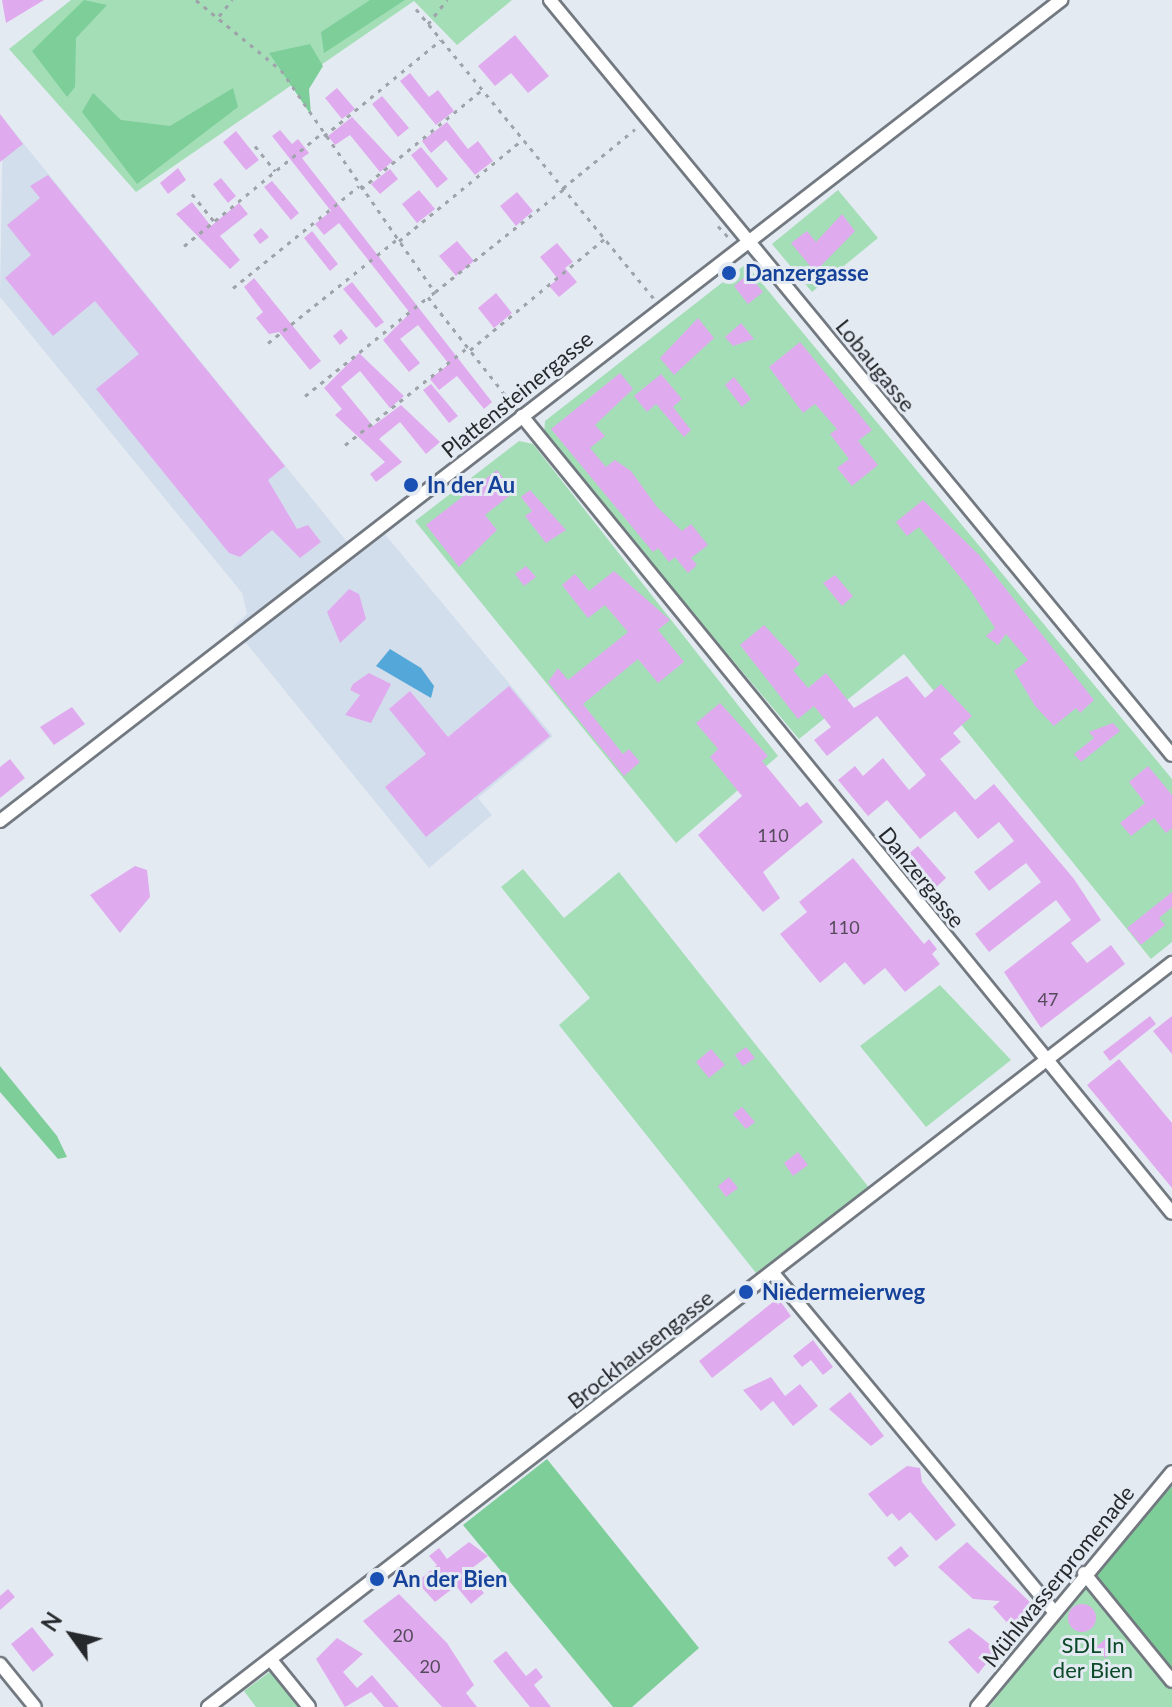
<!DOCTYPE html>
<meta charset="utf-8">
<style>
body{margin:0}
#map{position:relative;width:1172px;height:1707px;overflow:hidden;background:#e4eaf2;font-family:Lato,sans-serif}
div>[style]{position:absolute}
.built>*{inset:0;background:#d3deec}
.green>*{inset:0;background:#a3deb6}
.forest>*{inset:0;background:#7ece9a}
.water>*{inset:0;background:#54a7d9}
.building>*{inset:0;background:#e0abee}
.round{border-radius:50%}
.path>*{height:3px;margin-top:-1.5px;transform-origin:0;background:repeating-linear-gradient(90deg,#9fa3aa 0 4px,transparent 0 10px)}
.roads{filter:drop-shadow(2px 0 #737980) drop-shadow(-2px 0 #737980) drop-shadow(0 2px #737980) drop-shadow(0 -2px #737980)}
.street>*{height:12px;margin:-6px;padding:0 6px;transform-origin:6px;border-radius:6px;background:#fff}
.dots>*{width:22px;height:22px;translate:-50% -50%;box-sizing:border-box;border:4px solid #e4eaf2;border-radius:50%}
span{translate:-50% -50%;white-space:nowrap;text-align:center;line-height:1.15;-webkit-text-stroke:6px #e4eaf2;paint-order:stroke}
.number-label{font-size:18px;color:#544a5c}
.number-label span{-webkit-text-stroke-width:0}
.transit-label{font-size:22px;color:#164399;font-weight:700}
.left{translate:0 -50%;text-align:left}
.street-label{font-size:22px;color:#26292c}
.park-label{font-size:22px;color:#0c4a29}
.north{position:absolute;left:32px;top:1595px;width:80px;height:80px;-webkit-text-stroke:6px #e4eaf2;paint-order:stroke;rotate:303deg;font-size:22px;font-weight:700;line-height:32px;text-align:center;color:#26292c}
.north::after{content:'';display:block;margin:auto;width:28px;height:36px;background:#26292c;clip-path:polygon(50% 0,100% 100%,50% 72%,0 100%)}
</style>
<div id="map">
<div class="built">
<i style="clip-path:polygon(3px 118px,348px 543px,374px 521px,553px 736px,478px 798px,492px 815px,429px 868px,233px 627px,247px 614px,242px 593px,0 297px)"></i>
</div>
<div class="green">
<i style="clip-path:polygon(71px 0,512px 0,457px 45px,414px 1px,136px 192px,9px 49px)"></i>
<i style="clip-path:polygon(838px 190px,878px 238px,812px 292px,772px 244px)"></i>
<i style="clip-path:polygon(746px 264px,1172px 779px,1172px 942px,1151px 959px,904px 654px,799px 739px,544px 436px,545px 421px)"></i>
<i style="clip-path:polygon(519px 441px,533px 444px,778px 756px,676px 843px,415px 521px)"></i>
<i style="clip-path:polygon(523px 869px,564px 918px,619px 872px,870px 1189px,756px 1273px,559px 1025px,590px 998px,501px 887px)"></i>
<i style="clip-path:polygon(940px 985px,1011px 1060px,926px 1127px,860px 1046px)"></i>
<i style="clip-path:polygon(1092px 1576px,1172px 1674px,1172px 1707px,989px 1707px)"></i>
<i style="clip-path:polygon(271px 1671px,272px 1671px,301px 1707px,256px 1707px,244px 1691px)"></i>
</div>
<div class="forest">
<i style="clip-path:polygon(84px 0,107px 5px,76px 38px,75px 87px,67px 97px,32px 51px)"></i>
<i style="clip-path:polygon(370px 0,405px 0,324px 53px,321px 32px)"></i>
<i style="clip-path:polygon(310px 44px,323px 66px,309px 89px,311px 115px,269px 53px)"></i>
<i style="clip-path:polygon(233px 88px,238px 107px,137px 184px,82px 112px,93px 93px,121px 120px,170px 126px)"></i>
<i style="clip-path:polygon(0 1066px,57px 1136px,67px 1157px,58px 1159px,0 1092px)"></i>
<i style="clip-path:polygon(547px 1459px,699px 1648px,632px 1707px,613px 1707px,463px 1525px)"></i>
<i style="clip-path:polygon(1172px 1486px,1172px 1674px,1092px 1576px)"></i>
</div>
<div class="water">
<i style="clip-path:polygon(390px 649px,421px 668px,434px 686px,431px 698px,376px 666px)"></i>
</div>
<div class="building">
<i style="clip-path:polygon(2px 0,44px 0,6px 23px)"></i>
<i style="clip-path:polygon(515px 35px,549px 76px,528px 93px,511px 73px,495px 86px,478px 66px)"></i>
<i style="clip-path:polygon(410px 73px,429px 97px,438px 90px,454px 111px,436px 125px,400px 81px)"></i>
<i style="clip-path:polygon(337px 88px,355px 109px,342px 119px,325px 98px)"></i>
<i style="clip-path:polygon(382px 96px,409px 128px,398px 137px,372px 104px)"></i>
<i style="clip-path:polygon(0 114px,23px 144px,0 162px)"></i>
<i style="clip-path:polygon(352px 117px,393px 161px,380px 172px,350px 135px,335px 145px,328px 136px)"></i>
<i style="clip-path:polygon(447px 122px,468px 149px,478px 141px,493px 161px,475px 175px,446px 140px,431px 153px,422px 141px)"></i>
<i style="clip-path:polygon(280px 130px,292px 144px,298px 139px,309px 153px,302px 158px,492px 402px,484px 409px,457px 376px,439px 390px,430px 379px,449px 364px,418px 325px,400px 339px,420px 363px,409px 372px,383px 340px,410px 313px,339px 223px,324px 235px,315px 224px,331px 211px,272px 136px)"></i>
<i style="clip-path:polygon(236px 131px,259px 160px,246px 170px,223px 142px)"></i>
<i style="clip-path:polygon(421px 147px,448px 179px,437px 188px,411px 155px)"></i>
<i style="clip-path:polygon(178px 168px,186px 180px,168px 194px,160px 183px)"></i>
<i style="clip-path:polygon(390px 169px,398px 179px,380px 194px,371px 184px)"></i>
<i style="clip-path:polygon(48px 175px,285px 466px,268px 480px,297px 529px,308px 525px,321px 542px,300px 558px,272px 530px,240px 557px,229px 553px,96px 389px,139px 354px,95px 301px,53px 336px,5px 278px,31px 255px,7px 225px,40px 198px,30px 186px)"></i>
<i style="clip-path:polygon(221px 178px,236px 196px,228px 203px,213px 184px)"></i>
<i style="clip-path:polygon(272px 181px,299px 213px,291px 220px,264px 187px)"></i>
<i style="clip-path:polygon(419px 190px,435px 209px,417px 223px,402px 204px)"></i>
<i style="clip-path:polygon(517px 192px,533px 211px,516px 226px,500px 206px)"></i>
<i style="clip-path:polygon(192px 202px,211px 226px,239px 203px,248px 214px,220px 236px,240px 260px,230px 269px,176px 214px)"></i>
<i style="clip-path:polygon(842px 214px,855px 231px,815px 272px,791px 243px,807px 231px,816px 242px)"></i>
<i style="clip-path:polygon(261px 228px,269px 237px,260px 244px,253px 235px)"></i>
<i style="clip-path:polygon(312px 231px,338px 264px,330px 271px,304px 238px)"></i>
<i style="clip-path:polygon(457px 241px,474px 261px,456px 276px,439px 256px)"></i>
<i style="clip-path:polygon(557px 243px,573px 262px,565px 268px,577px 282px,559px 297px,549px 286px,558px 279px,540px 257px)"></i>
<i style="clip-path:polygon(748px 274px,763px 292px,748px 304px,734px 286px)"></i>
<i style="clip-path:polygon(254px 278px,321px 361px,310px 370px,279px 332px,269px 334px,256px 318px,263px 312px,244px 287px)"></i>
<i style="clip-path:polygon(352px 282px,384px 322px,376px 328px,343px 289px)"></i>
<i style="clip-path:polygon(496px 293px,512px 313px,494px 328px,478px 308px)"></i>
<i style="clip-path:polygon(698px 318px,714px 338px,674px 375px,660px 358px)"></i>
<i style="clip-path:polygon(741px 323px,754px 339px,733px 346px,725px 337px)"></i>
<i style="clip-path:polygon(341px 329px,348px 338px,340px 345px,333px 336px)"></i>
<i style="clip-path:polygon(800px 342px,872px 430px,858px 441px,878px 465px,852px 486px,837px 468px,849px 459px,830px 434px,837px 429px,815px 404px,803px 413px,769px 367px)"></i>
<i style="clip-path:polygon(359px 353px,404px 396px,390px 408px,360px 371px,341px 387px,373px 426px,401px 405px,440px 442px,426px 454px,400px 422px,379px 439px,402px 462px,376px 482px,370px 474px,385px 462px,335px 415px,342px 409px,324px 388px)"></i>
<i style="clip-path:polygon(620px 373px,633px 389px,595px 425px,605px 436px,590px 448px,606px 467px,615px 460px,631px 471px,657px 507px,682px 531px,691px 524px,708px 545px,691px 558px,697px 565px,688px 573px,675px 557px,669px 562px,658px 548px,653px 552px,551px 429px)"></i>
<i style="clip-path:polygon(661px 374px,682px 399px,673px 407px,691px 430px,684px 437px,656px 404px,647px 412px,634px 396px)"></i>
<i style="clip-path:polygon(734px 377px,751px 399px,742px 407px,725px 385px)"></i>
<i style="clip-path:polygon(431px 384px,458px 416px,449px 423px,423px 390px)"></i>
<i style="clip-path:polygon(497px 470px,514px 492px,485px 515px,497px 530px,459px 567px,426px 525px)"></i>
<i style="clip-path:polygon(530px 490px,566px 530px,546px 543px,525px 516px,532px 511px,521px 497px)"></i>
<i style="clip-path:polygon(923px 500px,979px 555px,1094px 700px,1080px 713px,1076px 708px,1054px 726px,1035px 706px,1014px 671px,1028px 660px,1006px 634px,998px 645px,986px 636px,995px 628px,969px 588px,919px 527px,907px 536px,896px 522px)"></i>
<i style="clip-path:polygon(526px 566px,536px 577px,524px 586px,515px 574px)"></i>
<i style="clip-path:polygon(614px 571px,670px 620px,658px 630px,684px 662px,658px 683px,638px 659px,583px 704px,623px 754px,629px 749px,640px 762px,624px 776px,548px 682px,558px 668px,568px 680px,628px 632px,605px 605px,588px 618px,562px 585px,575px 574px,589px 591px)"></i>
<i style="clip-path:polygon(835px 575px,853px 596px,842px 606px,823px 583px)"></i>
<i style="clip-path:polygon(349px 589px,359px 594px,366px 619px,340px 643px,327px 612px)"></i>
<i style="clip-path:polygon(764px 625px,800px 664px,793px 670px,808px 688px,826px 673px,854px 708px,907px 676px,925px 698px,941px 684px,972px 716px,953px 733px,961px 742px,940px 759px,975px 800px,994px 784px,1074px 879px,1101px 920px,1071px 943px,1087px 963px,1111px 945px,1125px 964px,1041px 1028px,1004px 972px,1071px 920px,1056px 900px,989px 952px,975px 934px,1041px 882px,1026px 863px,989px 891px,974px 872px,1014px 841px,999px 822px,978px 839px,955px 811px,920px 839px,887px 800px,868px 816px,838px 780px,855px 766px,863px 776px,883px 758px,909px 790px,926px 775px,877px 716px,827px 756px,814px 740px,831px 727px,814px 706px,798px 719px,740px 645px)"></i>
<i style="clip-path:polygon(369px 673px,391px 684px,371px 723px,345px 715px,360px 695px,350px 690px,353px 684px)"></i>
<i style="clip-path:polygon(509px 686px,550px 736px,426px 837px,385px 787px,426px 754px,389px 709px,410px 691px,448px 737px)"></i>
<i style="clip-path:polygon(720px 703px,768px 756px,762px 761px,800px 807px,807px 802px,823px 822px,763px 872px,780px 898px,763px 912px,698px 835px,742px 796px,710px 757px,718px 749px,696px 723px)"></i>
<i style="clip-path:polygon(72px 707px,85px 724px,54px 745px,40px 727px)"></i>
<i style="clip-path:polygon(1113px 723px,1120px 731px,1081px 762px,1074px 754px,1094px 738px,1089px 732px)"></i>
<i style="clip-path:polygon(10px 759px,25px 778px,0 798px,0 767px)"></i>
<i style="clip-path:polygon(1148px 766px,1172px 795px,1172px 828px,1166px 833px,1154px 818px,1131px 836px,1120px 823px,1145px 803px,1129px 782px)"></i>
<i style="clip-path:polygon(918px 846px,946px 878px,931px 892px,902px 859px)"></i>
<i style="clip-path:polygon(853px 858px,924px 944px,929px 939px,937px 949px,932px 954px,940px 964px,905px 992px,885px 968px,864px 985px,845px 962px,820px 983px,780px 934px,807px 912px,799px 902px)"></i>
<i style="clip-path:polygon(135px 866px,147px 870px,150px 897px,120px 933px,90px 895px)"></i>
<i style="clip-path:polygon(1172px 892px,1172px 907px,1159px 918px,1165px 925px,1141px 945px,1127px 928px)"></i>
<i style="clip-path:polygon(1150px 1016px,1156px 1024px,1110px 1061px,1103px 1052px)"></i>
<i style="clip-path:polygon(1172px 1016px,1172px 1054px,1153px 1031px)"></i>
<i style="clip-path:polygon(746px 1047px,755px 1058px,743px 1066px,735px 1055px)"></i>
<i style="clip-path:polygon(711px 1049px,725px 1065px,709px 1078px,696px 1062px)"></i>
<i style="clip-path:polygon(1119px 1059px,1172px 1123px,1172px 1188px,1087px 1085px)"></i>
<i style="clip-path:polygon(742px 1107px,755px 1122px,746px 1129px,733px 1114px)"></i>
<i style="clip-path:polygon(798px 1152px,808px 1165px,793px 1176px,784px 1163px)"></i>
<i style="clip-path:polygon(729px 1177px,738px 1188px,726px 1197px,718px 1186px)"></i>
<i style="clip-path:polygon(778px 1298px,791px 1316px,712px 1378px,699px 1361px)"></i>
<i style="clip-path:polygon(813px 1340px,833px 1367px,823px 1375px,811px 1360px,802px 1367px,793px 1356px)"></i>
<i style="clip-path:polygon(771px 1377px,785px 1396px,800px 1384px,818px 1406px,793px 1426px,773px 1401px,761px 1411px,743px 1390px)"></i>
<i style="clip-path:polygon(850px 1392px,884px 1436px,871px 1446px,829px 1409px)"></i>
<i style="clip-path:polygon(907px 1466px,920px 1468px,922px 1482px,956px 1525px,936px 1541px,910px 1512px,899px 1521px,892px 1513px,887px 1517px,868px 1494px)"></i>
<i style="clip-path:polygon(469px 1542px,488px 1556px,467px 1572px,484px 1593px,471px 1604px,456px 1586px,435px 1602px,417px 1582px,437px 1565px,429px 1556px,439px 1548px,447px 1559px)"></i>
<i style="clip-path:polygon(967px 1542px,1035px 1607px,1016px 1623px,1010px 1626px,993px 1607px,1000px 1601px,973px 1599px,938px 1567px)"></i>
<i style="clip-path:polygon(901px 1546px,909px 1556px,895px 1567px,887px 1558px)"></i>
<i style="clip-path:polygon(8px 1589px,15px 1597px,0 1610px,0 1596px)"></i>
<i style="clip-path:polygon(399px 1594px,447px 1643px,474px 1685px,466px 1693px,477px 1707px,442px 1707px,363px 1621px)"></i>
<i class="round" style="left:1068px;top:1604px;width:28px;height:28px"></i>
<i style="clip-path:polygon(32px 1627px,54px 1655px,33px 1672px,11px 1644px)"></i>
<i style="clip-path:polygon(969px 1628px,997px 1650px,978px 1674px,948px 1642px)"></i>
<i style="clip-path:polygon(1108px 1637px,1118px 1648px,1105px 1658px,1096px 1647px)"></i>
<i style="clip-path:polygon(337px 1638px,363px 1654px,343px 1672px,357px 1688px,372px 1675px,399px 1707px,384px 1707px,371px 1692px,345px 1707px,316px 1659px)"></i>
<i style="clip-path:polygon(506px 1651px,526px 1676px,536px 1668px,543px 1677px,534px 1685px,551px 1707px,530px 1707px,505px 1676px,493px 1661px)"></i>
</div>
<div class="path">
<i style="left:196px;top:0;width:110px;rotate:39.5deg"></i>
<i style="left:281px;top:70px;width:270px;rotate:55.3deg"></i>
<i style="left:435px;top:292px;width:9px;rotate:144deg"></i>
<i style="left:428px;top:297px;width:139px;rotate:51.7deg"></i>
<i style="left:416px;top:9px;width:377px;rotate:50.6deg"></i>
<i style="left:219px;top:16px;width:21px;rotate:-51deg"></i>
<i style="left:428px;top:24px;width:31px;rotate:-52deg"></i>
<i style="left:324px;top:136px;width:151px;rotate:-39.4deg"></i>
<i style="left:255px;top:146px;width:32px;rotate:51deg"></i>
<i style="left:563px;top:188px;width:93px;rotate:-39.3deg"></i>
<i style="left:361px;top:189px;width:156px;rotate:-39.3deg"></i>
<i style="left:192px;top:194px;width:35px;rotate:51deg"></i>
<i style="left:718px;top:226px;width:16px;rotate:47deg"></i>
<i style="left:399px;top:241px;width:159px;rotate:-39.4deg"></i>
<i style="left:184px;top:246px;width:177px;rotate:-39.3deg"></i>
<i style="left:233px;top:288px;width:162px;rotate:-39deg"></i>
<i style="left:435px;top:292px;width:164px;rotate:-38.6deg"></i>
<i style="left:268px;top:343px;width:164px;rotate:-38.8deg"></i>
<i style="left:470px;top:350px;width:174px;rotate:-39.6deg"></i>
<i style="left:305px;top:396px;width:156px;rotate:-38.8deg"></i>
<i style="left:345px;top:445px;width:157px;rotate:-38.5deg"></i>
</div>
<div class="roads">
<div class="street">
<i style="left:550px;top:0;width:978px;rotate:50.52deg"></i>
<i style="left:522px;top:416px;width:1028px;rotate:50.8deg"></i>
<i style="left:0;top:821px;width:1342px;rotate:-37.73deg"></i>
<i style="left:772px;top:1272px;width:440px;rotate:50.3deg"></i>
<i style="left:1084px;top:1573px;width:139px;rotate:50.8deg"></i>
<i style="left:271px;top:1660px;width:60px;rotate:51deg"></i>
<i style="left:0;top:1664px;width:55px;rotate:50.9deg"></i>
<i style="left:208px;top:1707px;width:1218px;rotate:-37.66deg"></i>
<i style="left:977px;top:1707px;width:305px;rotate:-50.3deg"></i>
</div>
</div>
<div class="dots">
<i style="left:729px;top:273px;background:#1a4fb4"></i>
<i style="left:411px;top:485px;background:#1a4fb4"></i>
<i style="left:746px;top:1292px;background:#1a4fb4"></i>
<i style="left:377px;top:1579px;background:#1a4fb4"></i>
</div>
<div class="number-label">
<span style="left:773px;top:835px">110</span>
<span style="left:844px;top:927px">110</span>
<span style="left:1048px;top:999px">47</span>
<span style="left:403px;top:1635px">20</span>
<span style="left:430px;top:1666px">20</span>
</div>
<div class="transit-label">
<span class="left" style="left:745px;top:273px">Danzergasse</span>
<span class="left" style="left:427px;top:485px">In der Au</span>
<span class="left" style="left:762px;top:1292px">Niedermeierweg</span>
<span class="left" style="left:393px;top:1579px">An der Bien</span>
</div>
<div class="street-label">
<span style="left:876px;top:365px;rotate:51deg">Lobaugasse</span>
<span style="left:517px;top:394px;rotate:-39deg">Plattensteinergasse</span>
<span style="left:922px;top:877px;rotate:51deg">Danzergasse</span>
<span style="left:640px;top:1349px;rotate:-38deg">Brockhausengasse</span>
<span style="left:1058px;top:1576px;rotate:-51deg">Mühlwasserpromenade</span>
</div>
<div class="park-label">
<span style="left:1093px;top:1657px">SDL In<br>der Bien</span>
</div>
<div class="north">N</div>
</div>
